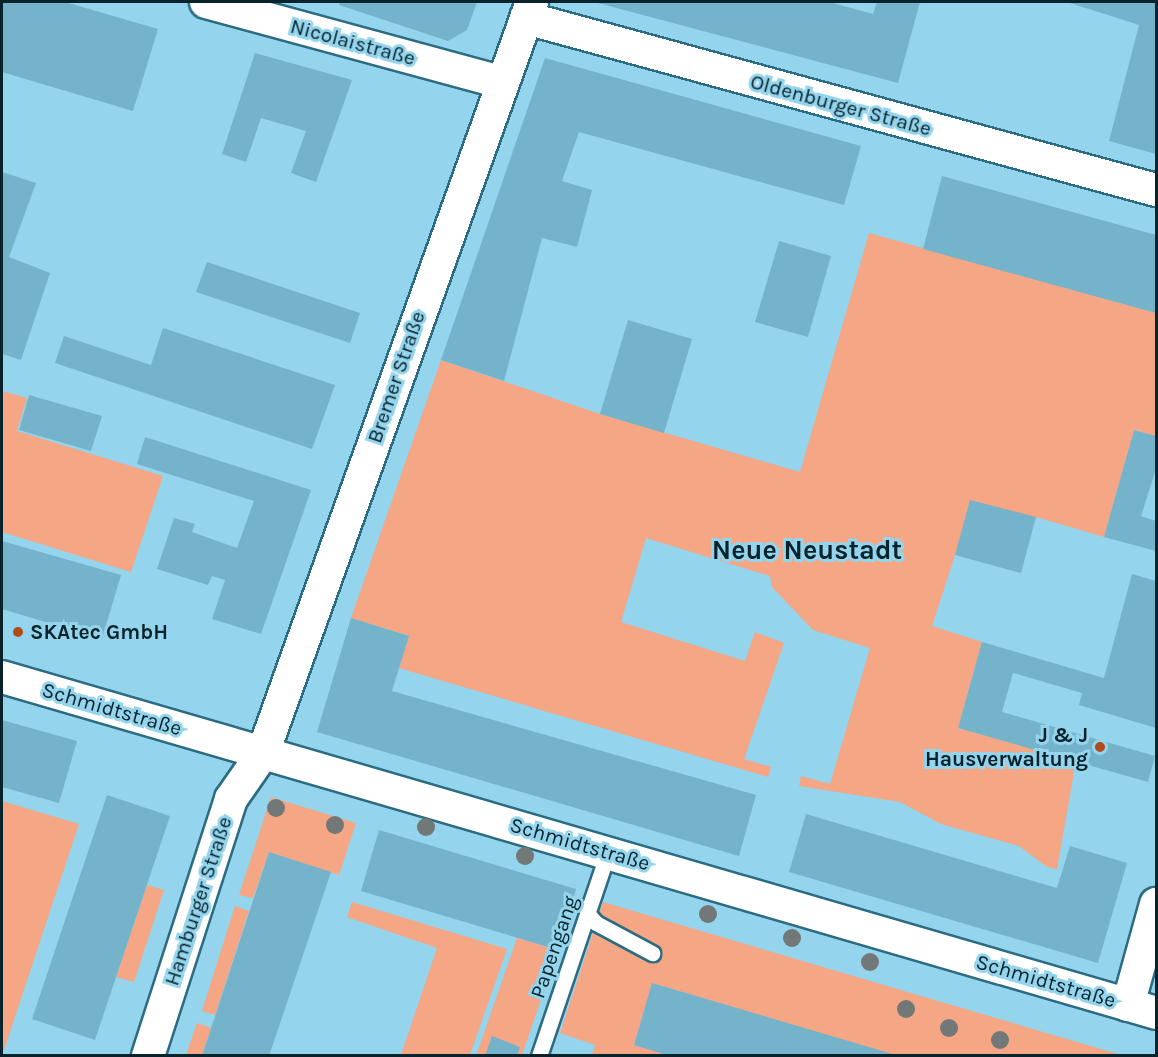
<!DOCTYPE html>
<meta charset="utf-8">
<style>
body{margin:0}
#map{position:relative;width:1158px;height:1057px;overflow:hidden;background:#94d4ec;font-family:Karla,sans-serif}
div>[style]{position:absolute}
.green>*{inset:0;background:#f5a684}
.building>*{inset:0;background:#75b3cb}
.roads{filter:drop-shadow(2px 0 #2c6c82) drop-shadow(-2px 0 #2c6c82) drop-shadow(0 2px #2c6c82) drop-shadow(0 -2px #2c6c82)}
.service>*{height:15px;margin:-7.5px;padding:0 7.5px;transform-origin:7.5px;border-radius:7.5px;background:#fff}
.minor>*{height:32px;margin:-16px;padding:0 16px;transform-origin:16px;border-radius:16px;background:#fff}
.trees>*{width:18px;height:18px;margin:-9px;border-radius:50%;background:#727877}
.dots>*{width:16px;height:16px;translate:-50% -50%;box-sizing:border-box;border:3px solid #94d4ec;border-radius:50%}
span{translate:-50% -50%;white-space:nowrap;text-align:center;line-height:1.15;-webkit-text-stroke:6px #94d4ec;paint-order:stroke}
.street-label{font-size:21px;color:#08232c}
.poi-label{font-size:21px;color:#08232c;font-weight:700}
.left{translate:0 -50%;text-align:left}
.right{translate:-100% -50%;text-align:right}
.district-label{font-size:27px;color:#08232c;font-weight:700}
.frame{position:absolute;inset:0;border:3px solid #08232c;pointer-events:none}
</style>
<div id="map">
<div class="green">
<i style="clip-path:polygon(869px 233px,1156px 313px,1156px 436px,1134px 430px,1104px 537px,1036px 517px,955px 555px,932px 626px,982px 642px,958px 728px,1076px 761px,1057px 869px,1047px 867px,1019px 846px,941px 824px,900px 802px,799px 786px,801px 776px,830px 784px,870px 648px,813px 630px,772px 587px,770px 576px,646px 538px,621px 622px,745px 661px,755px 632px,784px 643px,744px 759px,771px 767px,768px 777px,399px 668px,409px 636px,351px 618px,441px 360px,600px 414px,800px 472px)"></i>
<i style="clip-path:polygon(2px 391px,27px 398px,17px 431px,163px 476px,131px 572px,2px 532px)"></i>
<i style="clip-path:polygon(271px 797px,356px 823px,339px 875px,269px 852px,253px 898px,239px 895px)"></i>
<i style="clip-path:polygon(2px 801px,79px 824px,2px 1056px)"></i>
<i style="clip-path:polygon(147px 885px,164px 890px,134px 982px,116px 977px)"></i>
<i style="clip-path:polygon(352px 902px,507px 949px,470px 1055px,401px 1055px,437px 948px,347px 917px)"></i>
<i style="clip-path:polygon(603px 902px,1121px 1055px,892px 1055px,652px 983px,634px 1045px,670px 1055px,592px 1055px,595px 1045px,560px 1033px)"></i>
<i style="clip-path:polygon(235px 906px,249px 911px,215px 1015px,202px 1011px)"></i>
<i style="clip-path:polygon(517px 938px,558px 950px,522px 1055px,476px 1056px)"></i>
<i style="clip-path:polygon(197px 1023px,211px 1028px,202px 1055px,186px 1055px)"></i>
</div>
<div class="building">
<i style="clip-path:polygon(2px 2px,65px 2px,158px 29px,133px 111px,2px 72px)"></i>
<i style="clip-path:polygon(340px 2px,477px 2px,467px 30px,448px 41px,339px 5px)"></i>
<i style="clip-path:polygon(594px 2px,829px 2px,873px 14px,877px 2px,920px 2px,898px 83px)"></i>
<i style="clip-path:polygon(1067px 2px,1156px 2px,1156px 154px,1109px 141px,1139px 25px)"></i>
<i style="clip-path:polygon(255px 53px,352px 80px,316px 182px,291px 173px,306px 131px,261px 118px,246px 162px,222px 154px)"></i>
<i style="clip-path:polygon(545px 58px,861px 146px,844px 205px,579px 132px,562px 181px,592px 190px,577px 247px,542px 238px,504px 381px,441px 360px)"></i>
<i style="clip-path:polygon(2px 172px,36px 183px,9px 257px,50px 273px,21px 360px,2px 354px)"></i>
<i style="clip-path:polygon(942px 176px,1156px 235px,1156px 313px,923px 249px)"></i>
<i style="clip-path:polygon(779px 241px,831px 256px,808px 337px,755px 322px)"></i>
<i style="clip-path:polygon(207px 262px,360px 313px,350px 343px,196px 292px)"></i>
<i style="clip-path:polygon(628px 320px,692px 339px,664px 433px,600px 414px)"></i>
<i style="clip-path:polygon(163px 328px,335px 385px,312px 449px,55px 363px,64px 336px,151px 365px)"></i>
<i style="clip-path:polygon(29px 395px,102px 416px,91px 451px,19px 430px)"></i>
<i style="clip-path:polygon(1134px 430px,1156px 436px,1156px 469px,1141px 516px,1156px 521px,1156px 551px,1104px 537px)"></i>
<i style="clip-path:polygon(145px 437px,311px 490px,261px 634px,212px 619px,225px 580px,212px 576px,208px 585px,157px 569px,174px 518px,195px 524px,192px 532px,237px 548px,254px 501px,137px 464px)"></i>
<i style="clip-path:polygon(970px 500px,1036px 517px,1021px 573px,955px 555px)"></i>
<i style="clip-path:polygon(2px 541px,121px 575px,102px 639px,2px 609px)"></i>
<i style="clip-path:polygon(1132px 574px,1156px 581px,1156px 728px,1079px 705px,1082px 693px,1013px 673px,1002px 712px,1155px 756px,1148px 782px,958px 728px,982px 642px,1104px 678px)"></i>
<i style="clip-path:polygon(351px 618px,409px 636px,392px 691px,756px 795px,739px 856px,317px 732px)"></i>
<i style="clip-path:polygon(2px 720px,77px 741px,59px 803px,2px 787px)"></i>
<i style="clip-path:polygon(107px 795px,170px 816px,95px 1040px,32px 1019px)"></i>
<i style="clip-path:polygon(806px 814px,1057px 888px,1070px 846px,1127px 863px,1098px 963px,789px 872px)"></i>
<i style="clip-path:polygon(379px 830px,576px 889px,558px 950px,361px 891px)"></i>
<i style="clip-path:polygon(269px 852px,331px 872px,269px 1056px,202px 1056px)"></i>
<i style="clip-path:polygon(652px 983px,896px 1055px,896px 1056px,670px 1056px,634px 1045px)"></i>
<i style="clip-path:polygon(492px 1036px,520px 1047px,517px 1056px,485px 1056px)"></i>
</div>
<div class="roads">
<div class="service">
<i style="left:587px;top:913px;width:13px;rotate:48deg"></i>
<i style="left:596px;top:923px;width:64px;rotate:28.2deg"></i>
<i style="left:539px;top:1056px;width:215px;rotate:-71.3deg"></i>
</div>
<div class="minor">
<i style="left:206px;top:2px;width:306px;rotate:15.2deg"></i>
<i style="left:526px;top:18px;width:653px;rotate:15.27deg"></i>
<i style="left:2px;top:677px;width:1202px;rotate:16.23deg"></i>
<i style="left:1128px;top:1005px;width:105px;rotate:-74.5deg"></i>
<i style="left:148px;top:1056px;width:270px;rotate:-72.1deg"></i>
<i style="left:231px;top:799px;width:56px;rotate:-55.2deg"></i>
<i style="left:263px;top:753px;width:798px;rotate:-70.29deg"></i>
</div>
</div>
<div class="trees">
<i style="left:276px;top:808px"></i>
<i style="left:335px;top:825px"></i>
<i style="left:426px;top:827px"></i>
<i style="left:525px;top:856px"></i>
<i style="left:708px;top:914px"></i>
<i style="left:792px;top:938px"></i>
<i style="left:870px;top:962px"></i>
<i style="left:906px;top:1009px"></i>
<i style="left:949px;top:1028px"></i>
<i style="left:1000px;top:1040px"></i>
</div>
<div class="dots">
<i style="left:18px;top:632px;background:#b04c18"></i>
<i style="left:1100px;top:747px;background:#b04c18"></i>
</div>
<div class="street-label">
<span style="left:353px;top:42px;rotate:15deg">Nicolaistraße</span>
<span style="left:841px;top:105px;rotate:15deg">Oldenburger Straße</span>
<span style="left:396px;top:377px;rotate:-71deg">Bremer Straße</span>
<span style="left:112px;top:709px;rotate:16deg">Schmidtstraße</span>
<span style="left:580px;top:844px;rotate:16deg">Schmidtstraße</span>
<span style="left:198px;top:901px;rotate:-72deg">Hamburger Straße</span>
<span style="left:554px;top:947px;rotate:-71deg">Papengang</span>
<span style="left:1046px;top:981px;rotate:16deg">Schmidtstraße</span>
</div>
<div class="poi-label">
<span class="left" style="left:30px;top:632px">SKAtec GmbH</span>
<span class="right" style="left:1088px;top:747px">J &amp; J<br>Hausverwaltung</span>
</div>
<div class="district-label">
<span style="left:807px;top:551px">Neue Neustadt</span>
</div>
<div class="frame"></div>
</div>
